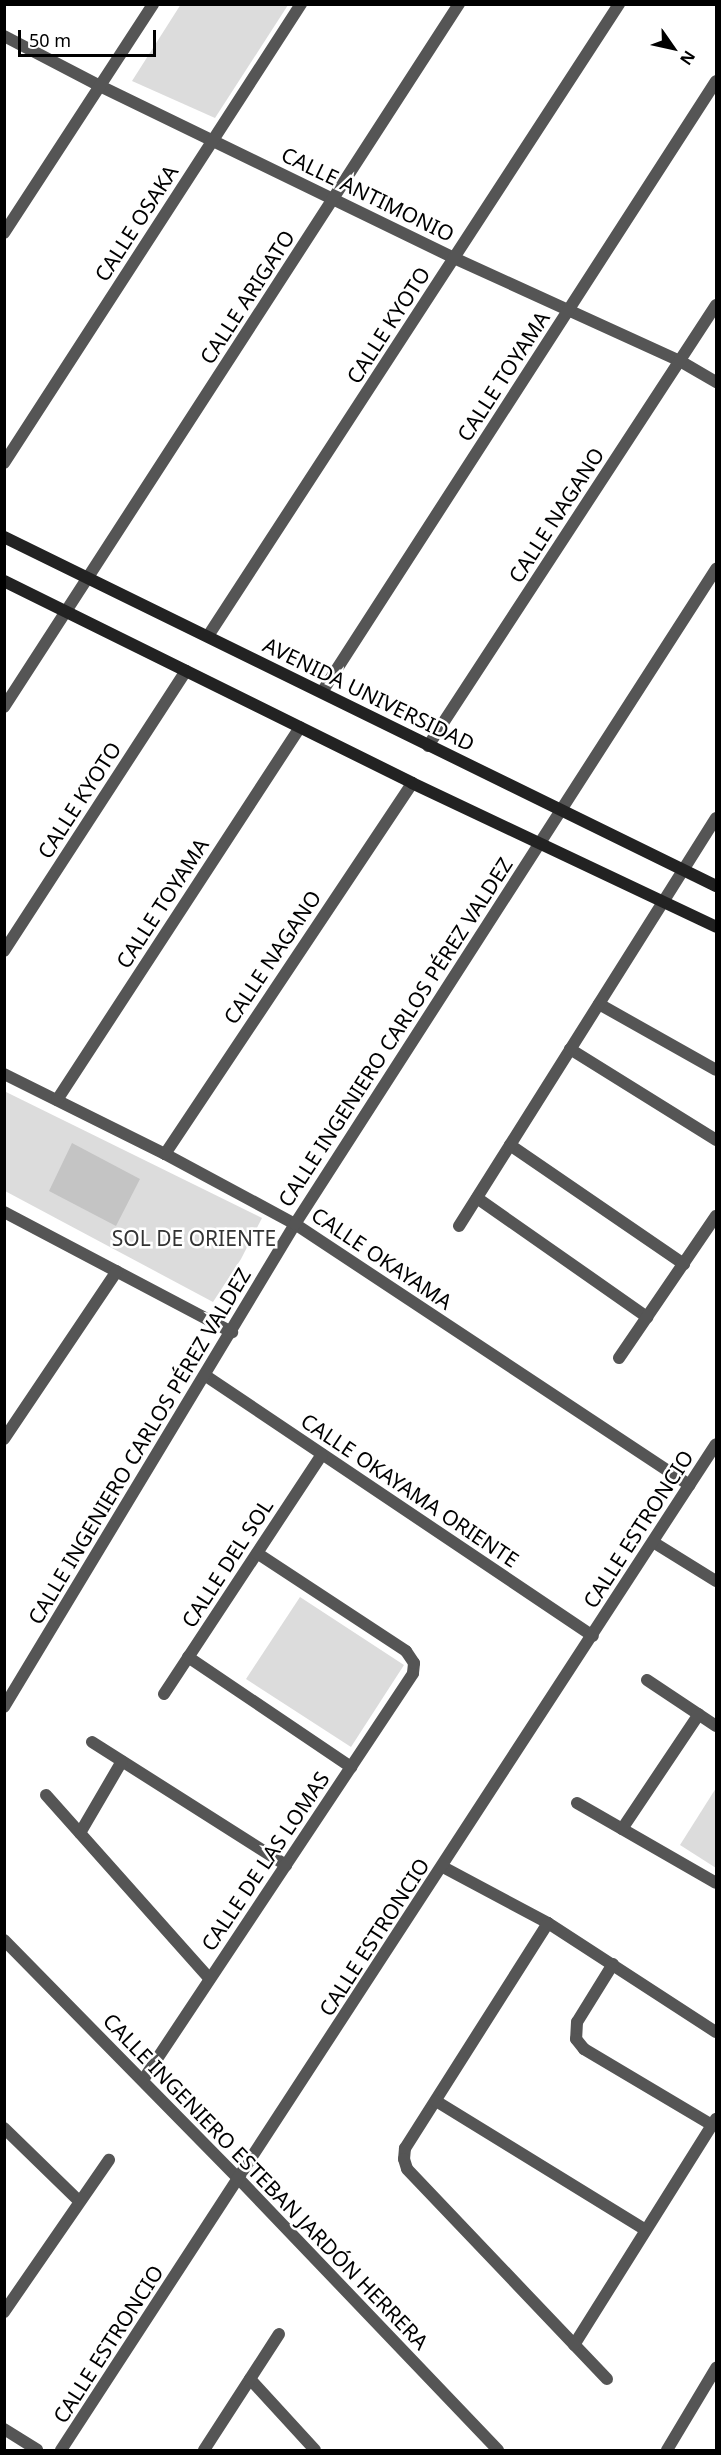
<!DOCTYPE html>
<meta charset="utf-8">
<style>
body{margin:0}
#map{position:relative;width:721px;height:2455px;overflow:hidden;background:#fff;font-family:"Noto Sans",sans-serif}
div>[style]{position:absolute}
.green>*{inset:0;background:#dcdcdc}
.building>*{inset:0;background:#c4c4c4}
.minor>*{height:12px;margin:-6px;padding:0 6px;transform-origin:6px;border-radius:6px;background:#555}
.tertiary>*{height:12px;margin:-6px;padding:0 6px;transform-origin:6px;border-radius:6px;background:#555}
.secondary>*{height:12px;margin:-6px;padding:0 6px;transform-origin:6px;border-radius:6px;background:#222}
span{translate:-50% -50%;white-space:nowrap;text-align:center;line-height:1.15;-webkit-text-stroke:5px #fff;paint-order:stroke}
.street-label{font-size:21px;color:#000}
.park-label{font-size:21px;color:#333}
.frame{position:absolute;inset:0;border:6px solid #000;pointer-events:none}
.north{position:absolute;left:643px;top:18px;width:60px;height:60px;-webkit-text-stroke:4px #fff;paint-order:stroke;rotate:124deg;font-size:16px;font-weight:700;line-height:24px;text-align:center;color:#000}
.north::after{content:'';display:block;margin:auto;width:21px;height:27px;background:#000;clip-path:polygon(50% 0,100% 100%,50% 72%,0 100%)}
.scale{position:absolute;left:18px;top:30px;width:138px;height:27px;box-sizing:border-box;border:3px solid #000;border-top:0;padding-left:8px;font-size:18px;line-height:21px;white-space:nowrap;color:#000;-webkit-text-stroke:4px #fff;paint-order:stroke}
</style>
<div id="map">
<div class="green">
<i style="clip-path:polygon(181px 4px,288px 5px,215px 118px,132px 81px)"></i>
<i style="clip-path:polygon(4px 1091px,262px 1218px,241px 1259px,213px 1302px,5px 1191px)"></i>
<i style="clip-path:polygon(300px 1597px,404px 1665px,351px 1747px,246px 1679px)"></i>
<i style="clip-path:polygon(716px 1788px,716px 1868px,680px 1845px)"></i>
</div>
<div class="building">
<i style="clip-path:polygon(72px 1143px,140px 1179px,116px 1226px,49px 1191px)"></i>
</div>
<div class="minor">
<i style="left:4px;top:36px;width:108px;rotate:27.5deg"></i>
<i style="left:100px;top:86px;width:394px;rotate:25.9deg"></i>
<i style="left:454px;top:258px;width:248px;rotate:24.5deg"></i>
<i style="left:680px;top:361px;width:42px;rotate:30.3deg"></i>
<i style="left:4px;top:233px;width:273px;rotate:-56.9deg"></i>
<i style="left:4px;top:463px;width:547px;rotate:-57.09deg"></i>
<i style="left:208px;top:636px;width:754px;rotate:-56.96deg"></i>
<i style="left:322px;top:692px;width:727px;rotate:-57.18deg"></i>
<i style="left:4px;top:707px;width:837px;rotate:-57.09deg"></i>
<i style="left:428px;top:746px;width:527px;rotate:-56.85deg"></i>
<i style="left:4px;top:951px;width:334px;rotate:-57deg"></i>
<i style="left:599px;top:1004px;width:134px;rotate:29.4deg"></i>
<i style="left:570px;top:1049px;width:172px;rotate:31.9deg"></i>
<i style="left:4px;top:1074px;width:180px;rotate:26.4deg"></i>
<i style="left:165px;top:1154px;width:148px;rotate:28.3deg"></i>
<i style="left:295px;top:1224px;width:473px;rotate:33.5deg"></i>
<i style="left:57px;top:1100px;width:445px;rotate:-56.9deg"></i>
<i style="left:510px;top:1145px;width:211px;rotate:34.4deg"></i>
<i style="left:165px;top:1154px;width:446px;rotate:-56.3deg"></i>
<i style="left:477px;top:1198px;width:208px;rotate:35deg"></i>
<i style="left:4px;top:1212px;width:258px;rotate:27.8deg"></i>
<i style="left:459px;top:1226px;width:482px;rotate:-57.8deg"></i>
<i style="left:619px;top:1358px;width:172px;rotate:-55.7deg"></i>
<i style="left:206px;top:1376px;width:466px;rotate:33.9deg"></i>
<i style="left:4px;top:1439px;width:202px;rotate:-56.1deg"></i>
<i style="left:653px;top:1542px;width:74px;rotate:31.8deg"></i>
<i style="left:188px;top:1657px;width:197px;rotate:34deg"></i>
<i style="left:647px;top:1680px;width:83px;rotate:33.7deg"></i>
<i style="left:164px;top:1694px;width:287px;rotate:-56.6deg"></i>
<i style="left:4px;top:1707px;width:564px;rotate:-58.93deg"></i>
<i style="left:295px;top:1224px;width:779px;rotate:-57.27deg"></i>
<i style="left:92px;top:1742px;width:230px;rotate:32.4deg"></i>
<i style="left:46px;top:1795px;width:246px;rotate:48.3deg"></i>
<i style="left:577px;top:1803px;width:160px;rotate:29.9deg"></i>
<i style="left:622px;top:1829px;width:138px;rotate:-56.2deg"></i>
<i style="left:80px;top:1833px;width:83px;rotate:-59.7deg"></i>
<i style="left:443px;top:1867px;width:119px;rotate:28.1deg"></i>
<i style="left:548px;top:1923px;width:200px;rotate:33deg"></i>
<i style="left:548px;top:1923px;width:267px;rotate:122.4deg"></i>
<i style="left:405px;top:2148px;width:11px;rotate:95deg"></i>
<i style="left:404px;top:2159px;width:10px;rotate:73deg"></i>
<i style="left:407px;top:2169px;width:290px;rotate:46.4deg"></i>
<i style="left:4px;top:1940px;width:335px;rotate:45.5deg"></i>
<i style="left:239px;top:2179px;width:375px;rotate:46.3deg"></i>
<i style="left:613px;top:1964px;width:68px;rotate:121.8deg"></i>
<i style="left:577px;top:2022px;width:17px;rotate:93deg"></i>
<i style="left:576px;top:2039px;width:13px;rotate:51deg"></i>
<i style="left:584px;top:2049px;width:149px;rotate:30.7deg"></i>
<i style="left:143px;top:2080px;width:488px;rotate:-56.4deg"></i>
<i style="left:413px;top:1673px;width:10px;rotate:-84deg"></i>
<i style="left:414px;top:1663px;width:14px;rotate:-124deg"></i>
<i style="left:406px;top:1651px;width:178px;rotate:-146.7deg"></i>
<i style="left:436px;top:2101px;width:246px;rotate:31.6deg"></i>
<i style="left:4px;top:2128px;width:105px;rotate:44.2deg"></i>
<i style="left:4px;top:2312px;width:185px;rotate:-55.4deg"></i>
<i style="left:574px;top:2345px;width:267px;rotate:-57.9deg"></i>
<i style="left:250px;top:2379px;width:96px;rotate:47.5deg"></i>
<i style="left:61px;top:2450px;width:1200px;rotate:-56.93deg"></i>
<i style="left:204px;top:2450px;width:138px;rotate:-57.1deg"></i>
</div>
<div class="tertiary">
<i style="left:4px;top:2429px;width:39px;rotate:32deg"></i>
<i style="left:667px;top:2450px;width:96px;rotate:-59.1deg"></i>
</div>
<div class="secondary">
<i style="left:4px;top:537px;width:793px;rotate:26.11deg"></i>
<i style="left:4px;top:581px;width:455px;rotate:26.3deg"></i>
<i style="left:412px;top:783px;width:336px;rotate:25.3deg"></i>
</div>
<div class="street-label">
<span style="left:368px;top:194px;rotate:26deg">CALLE ANTIMONIO</span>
<span style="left:136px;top:223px;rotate:-57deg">CALLE OSAKA</span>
<span style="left:247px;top:297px;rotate:-57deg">CALLE ARIGATO</span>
<span style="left:388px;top:325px;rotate:-57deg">CALLE KYOTO</span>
<span style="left:503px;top:376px;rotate:-57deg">CALLE TOYAMA</span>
<span style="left:556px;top:515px;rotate:-57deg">CALLE NAGANO</span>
<span style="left:369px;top:694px;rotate:26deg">AVENIDA UNIVERSIDAD</span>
<span style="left:79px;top:800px;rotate:-57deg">CALLE KYOTO</span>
<span style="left:162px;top:903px;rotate:-57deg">CALLE TOYAMA</span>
<span style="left:272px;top:957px;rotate:-56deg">CALLE NAGANO</span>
<span style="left:395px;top:1032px;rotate:-57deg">CALLE INGENIERO CARLOS PÉREZ VALDEZ</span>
<span style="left:382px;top:1258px;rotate:34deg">CALLE OKAYAMA</span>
<span style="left:139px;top:1446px;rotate:-59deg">CALLE INGENIERO CARLOS PÉREZ VALDEZ</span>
<span style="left:410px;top:1490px;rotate:34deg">CALLE OKAYAMA ORIENTE</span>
<span style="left:638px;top:1529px;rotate:-57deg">CALLE ESTRONCIO</span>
<span style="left:227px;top:1563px;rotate:-57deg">CALLE DEL SOL</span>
<span style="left:265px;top:1861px;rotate:-56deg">CALLE DE LAS LOMAS</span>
<span style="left:374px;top:1937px;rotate:-57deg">CALLE ESTRONCIO</span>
<span style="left:266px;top:2181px;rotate:46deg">CALLE INGENIERO ESTEBAN JARDÓN HERRERA</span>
<span style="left:108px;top:2344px;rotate:-57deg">CALLE ESTRONCIO</span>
</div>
<div class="park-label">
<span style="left:194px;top:1238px">SOL DE ORIENTE</span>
</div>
<div class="frame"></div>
<div class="north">N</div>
<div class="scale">50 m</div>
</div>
